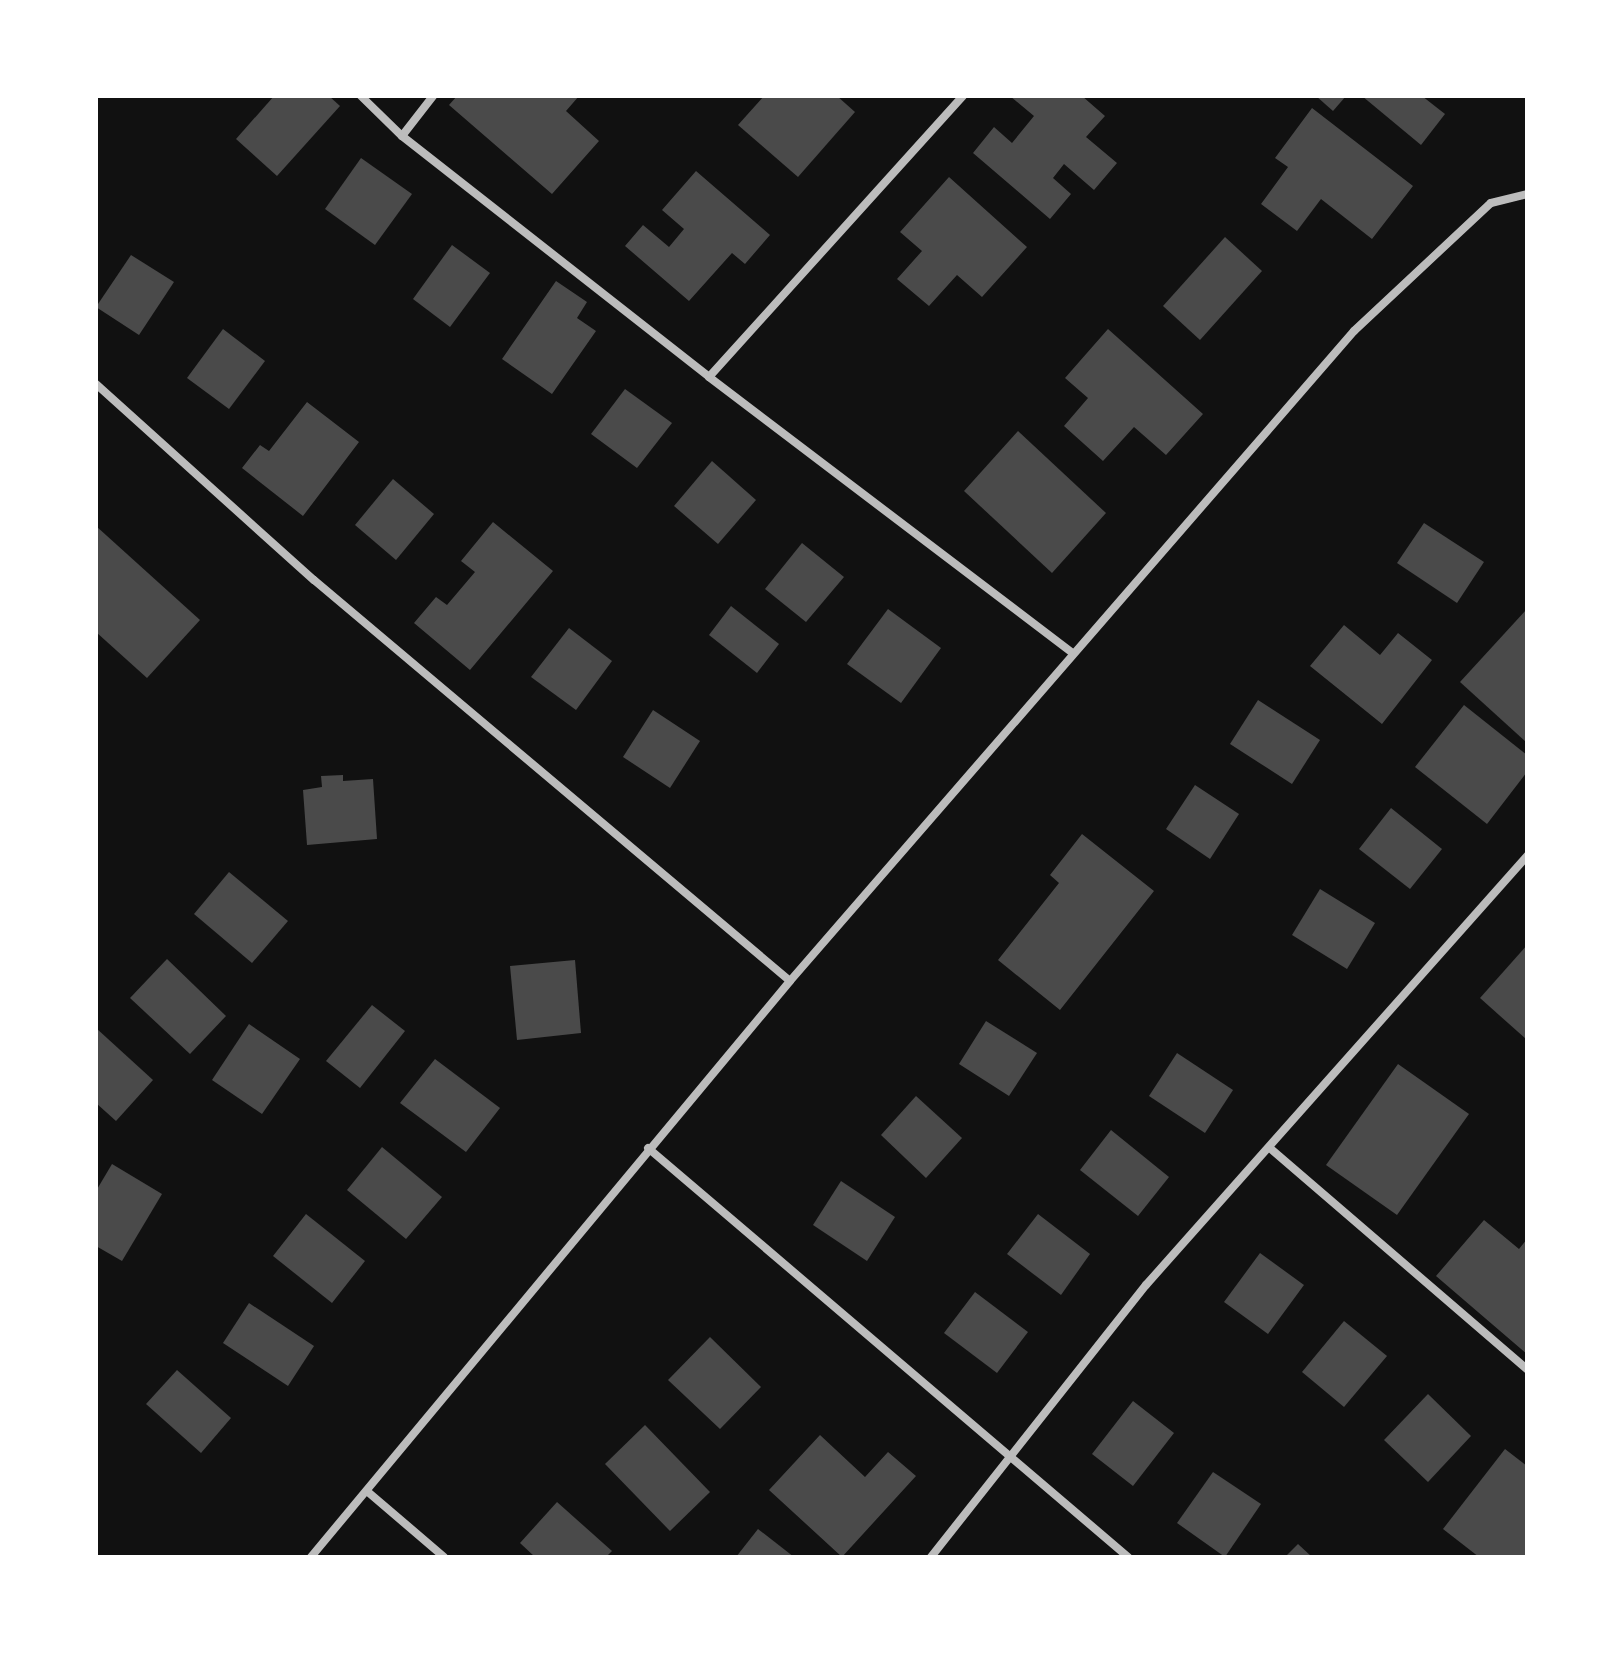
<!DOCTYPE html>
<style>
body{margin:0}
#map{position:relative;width:1623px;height:1653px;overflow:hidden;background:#111;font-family:Barlow,sans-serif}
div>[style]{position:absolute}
.building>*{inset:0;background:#4a4a4a}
.minor>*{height:8px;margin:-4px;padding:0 4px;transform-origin:4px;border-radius:4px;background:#bcbcbc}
span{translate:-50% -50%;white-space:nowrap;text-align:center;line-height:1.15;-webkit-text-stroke:7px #fff;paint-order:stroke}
.frame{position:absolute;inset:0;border:98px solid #fff;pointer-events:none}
</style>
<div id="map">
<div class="building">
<i style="clip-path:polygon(274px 96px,329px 96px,340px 106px,277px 176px,236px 139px)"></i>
<i style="clip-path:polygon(457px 96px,579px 96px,566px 111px,599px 141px,552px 194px,449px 105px)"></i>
<i style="clip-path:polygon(764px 96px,837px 96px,855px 112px,798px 177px,738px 125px)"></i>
<i style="clip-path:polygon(1010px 96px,1082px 96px,1105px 116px,1086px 137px,1117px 163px,1094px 190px,1064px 164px,1053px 178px,1071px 194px,1050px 219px,973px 153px,994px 127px,1012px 143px,1034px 116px)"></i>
<i style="clip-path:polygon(1316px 96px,1346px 96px,1333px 111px)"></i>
<i style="clip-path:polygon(1362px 96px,1422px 96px,1445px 114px,1421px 145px)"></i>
<i style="clip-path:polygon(1312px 108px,1413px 186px,1372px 239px,1321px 199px,1297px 231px,1261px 204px,1288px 167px,1275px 158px)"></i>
<i style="clip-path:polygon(361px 158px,412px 194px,375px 245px,325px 209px)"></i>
<i style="clip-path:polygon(696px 171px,770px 235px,745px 264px,732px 253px,689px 301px,625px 246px,643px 225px,669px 247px,684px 229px,662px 210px)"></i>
<i style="clip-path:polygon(949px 177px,1027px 247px,982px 297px,957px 275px,929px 306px,897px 279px,922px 251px,900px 232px)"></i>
<i style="clip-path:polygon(1225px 237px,1262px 271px,1200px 340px,1163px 306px)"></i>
<i style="clip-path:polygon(452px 245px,490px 273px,450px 327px,413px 299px)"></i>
<i style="clip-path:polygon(131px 255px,174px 282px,139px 335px,96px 307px)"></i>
<i style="clip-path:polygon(556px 281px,587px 302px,577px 318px,596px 331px,552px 394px,502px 359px)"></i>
<i style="clip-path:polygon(223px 329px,265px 361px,229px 409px,187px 378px)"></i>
<i style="clip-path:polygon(1108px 329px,1203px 414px,1166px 455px,1134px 427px,1103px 461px,1064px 426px,1088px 398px,1065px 378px)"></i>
<i style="clip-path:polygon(625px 389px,672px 423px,637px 468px,591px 434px)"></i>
<i style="clip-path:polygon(307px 402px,359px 442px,303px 516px,242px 468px,260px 445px,269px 451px)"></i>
<i style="clip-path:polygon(1018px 431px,1106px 513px,1052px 573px,964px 491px)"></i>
<i style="clip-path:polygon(712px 461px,756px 500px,718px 544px,674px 506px)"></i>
<i style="clip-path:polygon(393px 479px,434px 514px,396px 560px,355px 525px)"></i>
<i style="clip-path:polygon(493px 522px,553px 571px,470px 670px,414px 623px,436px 597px,447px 605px,475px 572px,461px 561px)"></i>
<i style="clip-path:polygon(1424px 523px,1484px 562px,1457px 603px,1397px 563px)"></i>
<i style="clip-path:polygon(96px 526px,200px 620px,147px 678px,96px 632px)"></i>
<i style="clip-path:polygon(802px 543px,844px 577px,806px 622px,765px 589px)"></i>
<i style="clip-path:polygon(731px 606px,779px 644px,757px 673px,709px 635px)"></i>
<i style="clip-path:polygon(888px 609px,941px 648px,901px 703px,847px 664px)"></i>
<i style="clip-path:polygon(1527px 609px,1527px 743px,1460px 682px)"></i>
<i style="clip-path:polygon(1344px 625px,1380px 655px,1398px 633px,1432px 660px,1382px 724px,1310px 666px)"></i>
<i style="clip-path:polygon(569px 628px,612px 661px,576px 710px,531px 677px)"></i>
<i style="clip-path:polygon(1258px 700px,1320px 740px,1292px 784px,1230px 744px)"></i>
<i style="clip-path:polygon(1464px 705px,1527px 755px,1527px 772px,1487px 824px,1415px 767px)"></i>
<i style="clip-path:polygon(653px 710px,700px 741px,670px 788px,623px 757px)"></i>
<i style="clip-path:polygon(343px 775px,343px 781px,373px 779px,377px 839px,307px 845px,303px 790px,322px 787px,321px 776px)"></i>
<i style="clip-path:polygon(1195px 785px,1239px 814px,1210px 859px,1166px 829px)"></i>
<i style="clip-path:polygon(1391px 808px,1442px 849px,1410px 889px,1359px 849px)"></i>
<i style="clip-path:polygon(1082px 834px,1154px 891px,1060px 1010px,998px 960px,1059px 883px,1050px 875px)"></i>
<i style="clip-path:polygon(229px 872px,288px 921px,252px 963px,194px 914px)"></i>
<i style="clip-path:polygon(1320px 889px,1375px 923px,1347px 969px,1292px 935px)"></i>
<i style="clip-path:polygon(1527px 945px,1527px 1040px,1480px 998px)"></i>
<i style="clip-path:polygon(167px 959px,226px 1016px,190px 1054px,130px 998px)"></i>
<i style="clip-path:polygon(575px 960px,581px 1033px,517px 1040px,510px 966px)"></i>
<i style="clip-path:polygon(372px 1005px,405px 1031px,360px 1088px,326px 1061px)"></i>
<i style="clip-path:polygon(986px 1021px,1037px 1053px,1009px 1096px,959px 1064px)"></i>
<i style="clip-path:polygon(249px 1024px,300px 1059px,262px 1114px,212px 1080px)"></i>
<i style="clip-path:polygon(96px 1028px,153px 1080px,116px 1121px,96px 1103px)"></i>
<i style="clip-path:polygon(1177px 1053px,1233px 1090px,1205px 1133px,1149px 1096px)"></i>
<i style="clip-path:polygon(435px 1059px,500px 1108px,466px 1152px,400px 1103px)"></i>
<i style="clip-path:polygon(1398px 1064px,1469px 1114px,1397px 1215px,1326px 1165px)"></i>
<i style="clip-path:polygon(916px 1096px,962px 1138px,926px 1178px,881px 1135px)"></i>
<i style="clip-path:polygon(1111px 1130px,1169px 1177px,1138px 1216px,1080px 1170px)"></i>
<i style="clip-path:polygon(382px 1147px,442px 1197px,406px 1239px,347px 1190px)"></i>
<i style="clip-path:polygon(112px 1164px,162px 1194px,122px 1261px,96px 1246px,96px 1191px)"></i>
<i style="clip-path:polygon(841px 1181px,895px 1217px,867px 1261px,813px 1225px)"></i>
<i style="clip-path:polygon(306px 1214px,365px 1261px,332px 1303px,273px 1256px)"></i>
<i style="clip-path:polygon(1038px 1214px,1090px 1254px,1061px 1295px,1007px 1254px)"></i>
<i style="clip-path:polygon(1484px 1220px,1519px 1249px,1527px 1239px,1527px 1354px,1436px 1276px)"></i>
<i style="clip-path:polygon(1260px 1253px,1304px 1285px,1268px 1334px,1224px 1302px)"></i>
<i style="clip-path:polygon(975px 1292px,1028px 1332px,997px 1373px,944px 1333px)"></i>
<i style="clip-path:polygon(249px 1303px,314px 1346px,288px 1386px,223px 1343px)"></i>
<i style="clip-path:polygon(1344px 1321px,1387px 1356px,1344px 1407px,1302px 1372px)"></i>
<i style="clip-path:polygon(710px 1337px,761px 1387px,720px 1429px,668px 1380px)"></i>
<i style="clip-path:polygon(177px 1370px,231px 1418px,201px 1453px,146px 1404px)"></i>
<i style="clip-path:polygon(1428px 1394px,1471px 1436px,1428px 1482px,1384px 1440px)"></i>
<i style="clip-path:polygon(1133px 1401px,1174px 1433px,1133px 1486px,1092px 1454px)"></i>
<i style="clip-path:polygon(645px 1425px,710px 1492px,670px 1531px,605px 1464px)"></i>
<i style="clip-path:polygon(820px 1435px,865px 1477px,888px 1452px,916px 1476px,842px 1557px,769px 1490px)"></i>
<i style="clip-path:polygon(1505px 1449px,1527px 1466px,1527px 1557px,1479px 1557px,1443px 1529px)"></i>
<i style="clip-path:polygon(1213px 1472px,1261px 1504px,1225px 1557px,1177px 1523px)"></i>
<i style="clip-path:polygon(557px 1502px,612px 1551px,606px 1557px,535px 1557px,520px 1543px)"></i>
<i style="clip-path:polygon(758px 1529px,794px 1557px,736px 1557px)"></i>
<i style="clip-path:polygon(1298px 1544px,1312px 1557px,1285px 1557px)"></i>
</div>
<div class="minor">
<i style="left:361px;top:96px;width:57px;rotate:44.3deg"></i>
<i style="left:402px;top:136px;width:390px;rotate:38.1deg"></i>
<i style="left:709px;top:377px;width:455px;rotate:37.2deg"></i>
<i style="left:402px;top:136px;width:51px;rotate:-52.2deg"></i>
<i style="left:709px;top:377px;width:379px;rotate:-47.9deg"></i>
<i style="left:96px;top:384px;width:293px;rotate:42deg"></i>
<i style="left:314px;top:580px;width:622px;rotate:40.11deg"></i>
<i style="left:648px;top:1148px;width:631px;rotate:40.43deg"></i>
<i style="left:1271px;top:1149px;width:338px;rotate:40.7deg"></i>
<i style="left:368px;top:1492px;width:100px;rotate:40.5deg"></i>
<i style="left:311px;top:1557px;width:749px;rotate:-50.25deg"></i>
<i style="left:790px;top:981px;width:861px;rotate:-49.05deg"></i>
<i style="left:1354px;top:331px;width:187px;rotate:-43.1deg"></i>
<i style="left:1491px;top:203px;width:37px;rotate:-14deg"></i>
<i style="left:931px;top:1557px;width:347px;rotate:-51.7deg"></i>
<i style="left:1146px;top:1285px;width:574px;rotate:-48.39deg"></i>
</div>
<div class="frame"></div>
</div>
